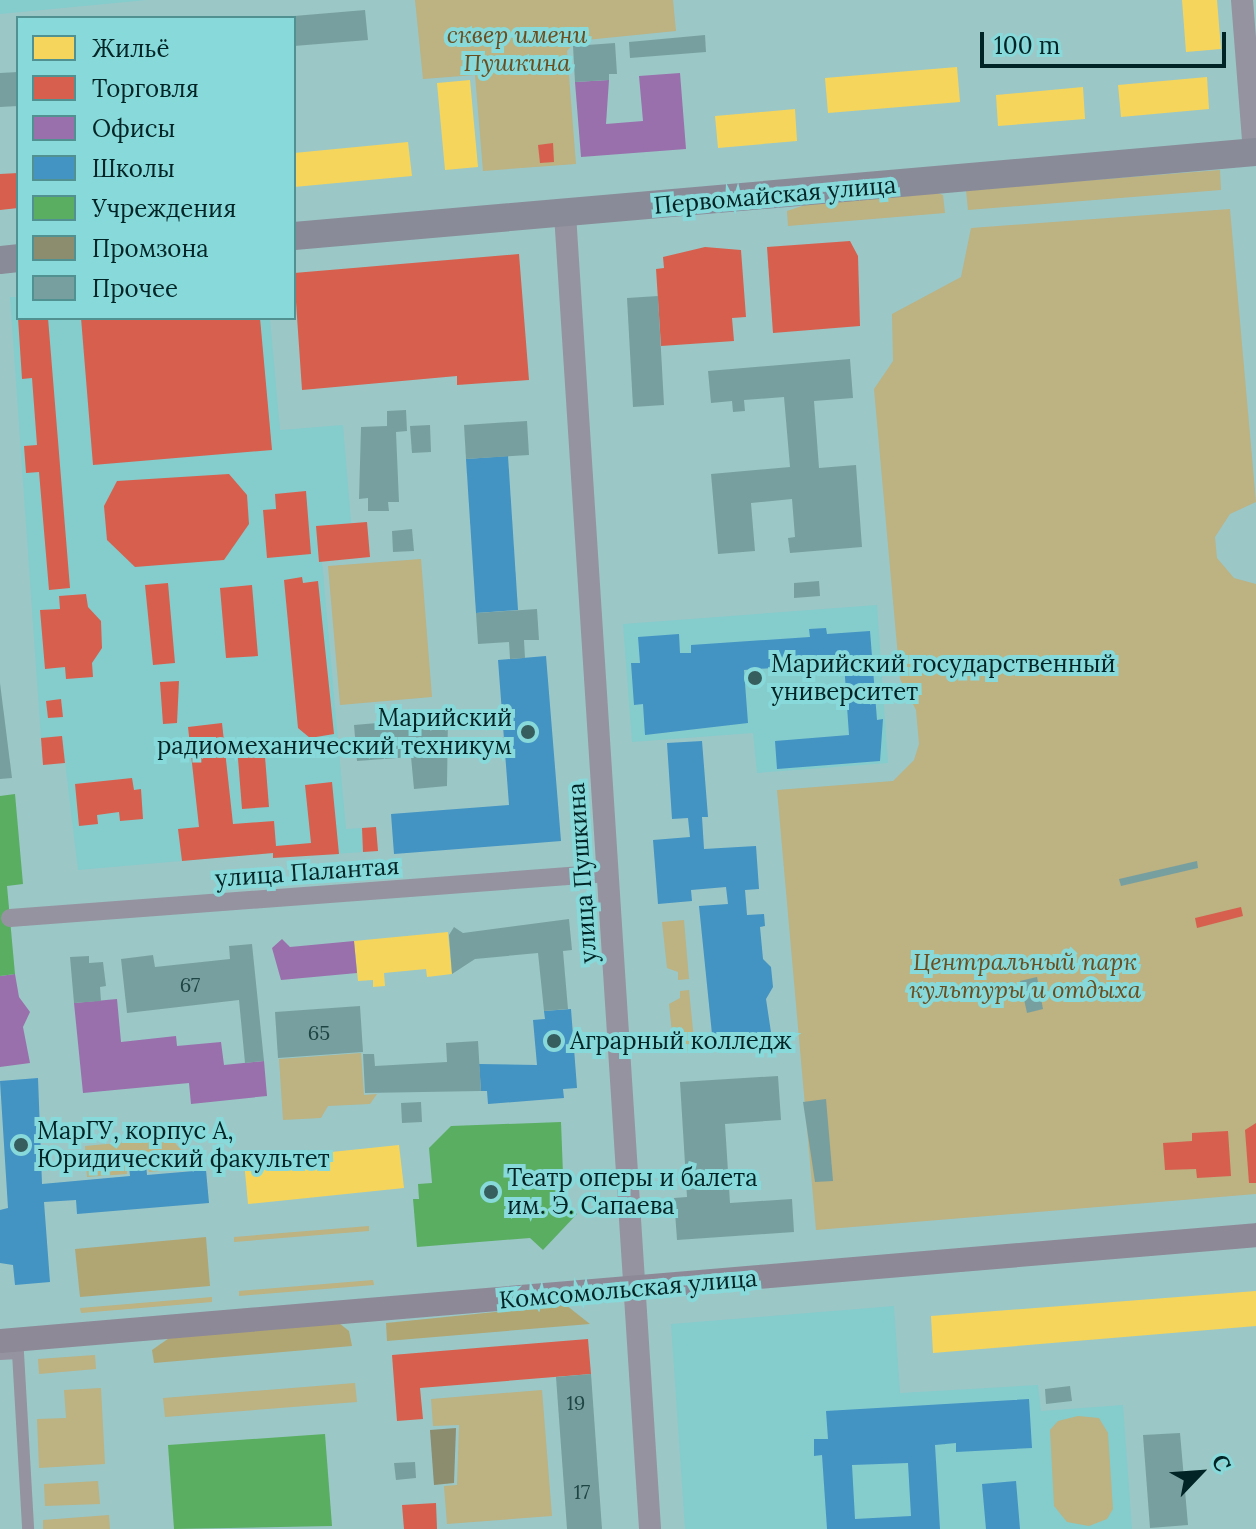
<!DOCTYPE html>
<meta charset="utf-8">
<style>
body{margin:0}
#map{position:relative;width:1256px;height:1529px;overflow:hidden;background:#9bc7c7;font-family:Lora,serif}
div>[style]{position:absolute}
.built>*{inset:0;background:#85cccd}
.green>*{inset:0;background:#bcb282}
.forest>*{inset:0;background:#b0a674}
.homes>*{inset:0;background:#f6d55c}
.shops>*{inset:0;background:#d6604d}
.offices>*{inset:0;background:#9970ab}
.schools>*{inset:0;background:#4393c3}
.public>*{inset:0;background:#5aae61}
.industry>*{inset:0;background:#8c8c6e}
.building>*{inset:0;background:#789f9f}
.pedestrian>*{height:12px;margin:-6px;padding:0 6px;transform-origin:6px;border-radius:6px;background:#9593a0}
.minor>*{height:18px;margin:-9px;padding:0 9px;transform-origin:9px;border-radius:9px;background:#9593a0}
.tertiary>*{height:22px;margin:-11px;padding:0 11px;transform-origin:11px;border-radius:11px;background:#9593a0}
.secondary>*{height:24px;margin:-12px;padding:0 12px;transform-origin:12px;border-radius:12px;background:#8d8997}
.primary>*{height:28px;margin:-14px;padding:0 14px;transform-origin:14px;border-radius:14px;background:#898b99}
.dots>*{width:22px;height:22px;translate:-50% -50%;box-sizing:border-box;border:4px solid #88d9da;border-radius:50%}
span{translate:-50% -50%;white-space:nowrap;text-align:center;line-height:1.15;-webkit-text-stroke:8px #88d9da;paint-order:stroke}
.number-label{font-size:20px;color:#1f4444}
.number-label span{-webkit-text-stroke-width:0}
.park-label{font-size:24px;color:#6b4e1f;font-style:italic}
.street-label{font-size:24px;color:#012526}
.poi-label{font-size:24px;color:#012526}
.left{translate:0 -50%;text-align:left}
.right{translate:-100% -50%;text-align:right}
.legend{position:absolute;left:16px;top:16px;width:280px;height:304px;box-sizing:border-box;background:#88d9da;border:2px solid #529192;margin:0;padding:10px 14px;list-style:none;font-size:24px;color:#012526}
.legend li{display:flex;align-items:center;gap:16px;height:40px}
.legend b{width:40px;border:2px solid #529192}
.north{position:absolute;left:1160px;top:1433px;width:80px;height:80px;-webkit-text-stroke:6px #88d9da;paint-order:stroke;rotate:65deg;font-size:22px;font-weight:700;line-height:32px;text-align:center;color:#012526}
.north::after{content:'';display:block;margin:auto;width:28px;height:36px;background:#012526;clip-path:polygon(50% 0,100% 100%,50% 72%,0 100%)}
.scale{position:absolute;left:980px;top:32px;width:246px;height:36px;box-sizing:border-box;border:4px solid #012526;border-top:0;padding-left:10px;font-size:24px;line-height:28px;white-space:nowrap;color:#012526;-webkit-text-stroke:6px #88d9da;paint-order:stroke}
</style>
<div id="map">
<div class="built">
<i style="clip-path:polygon(0 0,147px 0,0 14px)"></i>
<i style="clip-path:polygon(10px 297px,18px 297px,18px 318px,270px 318px,280px 430px,343px 425px,354px 557px,322px 561px,346px 829px,362px 828px,363px 852px,273px 858px,272px 853px,78px 870px,62px 737px,41px 738px)"></i>
<i style="clip-path:polygon(877px 605px,888px 763px,757px 773px,753px 733px,632px 742px,623px 624px)"></i>
<i style="clip-path:polygon(894px 1306px,900px 1393px,1038px 1385px,1041px 1411px,1123px 1405px,1132px 1529px,685px 1529px,671px 1324px)"></i>
</div>
<div class="green">
<i style="clip-path:polygon(415px 0,673px 0,676px 31px,576px 41px,567px 51px,576px 164px,483px 171px,475px 75px,423px 79px)"></i>
<i style="clip-path:polygon(1220px 170px,1221px 190px,968px 210px,966px 190px)"></i>
<i style="clip-path:polygon(937px 193px,943px 195px,945px 213px,788px 226px,787px 211px,817px 201px)"></i>
<i style="clip-path:polygon(1230px 209px,1256px 502px,1230px 514px,1215px 537px,1217px 558px,1234px 578px,1256px 584px,1256px 1194px,816px 1230px,777px 790px,893px 781px,914px 760px,919px 744px,916px 710px,900px 679px,874px 389px,893px 361px,892px 314px,961px 277px,971px 228px)"></i>
<i style="clip-path:polygon(421px 559px,432px 697px,340px 705px,328px 566px)"></i>
<i style="clip-path:polygon(684px 920px,689px 979px,678px 980px,678px 972px,667px 968px,662px 922px)"></i>
<i style="clip-path:polygon(689px 990px,695px 1050px,674px 1052px,669px 1004px,680px 998px,680px 991px)"></i>
<i style="clip-path:polygon(361px 1053px,364px 1095px,377px 1094px,370px 1104px,328px 1106px,321px 1118px,283px 1120px,279px 1059px)"></i>
<i style="clip-path:polygon(171px 1138px,196px 1168px,149px 1172px,148px 1162px,127px 1164px,127px 1174px,87px 1177px,85px 1146px)"></i>
<i style="clip-path:polygon(369px 1226px,369px 1231px,234px 1242px,234px 1237px)"></i>
<i style="clip-path:polygon(373px 1280px,374px 1285px,239px 1296px,239px 1291px)"></i>
<i style="clip-path:polygon(212px 1297px,212px 1302px,81px 1313px,80px 1308px)"></i>
<i style="clip-path:polygon(95px 1355px,96px 1369px,39px 1374px,38px 1359px)"></i>
<i style="clip-path:polygon(355px 1383px,357px 1402px,165px 1417px,163px 1398px)"></i>
<i style="clip-path:polygon(101px 1388px,105px 1464px,39px 1468px,37px 1419px,66px 1418px,64px 1390px)"></i>
<i style="clip-path:polygon(542px 1390px,552px 1516px,447px 1524px,444px 1486px,457px 1485px,459px 1425px,433px 1426px,431px 1399px)"></i>
<i style="clip-path:polygon(1078px 1416px,1099px 1418px,1108px 1433px,1113px 1509px,1107px 1519px,1089px 1526px,1067px 1522px,1054px 1506px,1050px 1430px,1058px 1421px)"></i>
<i style="clip-path:polygon(98px 1481px,100px 1504px,45px 1506px,44px 1484px)"></i>
<i style="clip-path:polygon(109px 1515px,110px 1529px,43px 1529px,43px 1520px)"></i>
</div>
<div class="forest">
<i style="clip-path:polygon(206px 1237px,210px 1286px,80px 1297px,75px 1249px)"></i>
<i style="clip-path:polygon(566px 1305px,590px 1324px,387px 1341px,386px 1323px)"></i>
<i style="clip-path:polygon(339px 1323px,349px 1331px,352px 1346px,154px 1363px,152px 1350px,172px 1336px)"></i>
</div>
<div class="homes">
<i style="clip-path:polygon(1182px 0,1217px 0,1221px 49px,1186px 52px)"></i>
<i style="clip-path:polygon(957px 67px,960px 102px,828px 113px,825px 78px)"></i>
<i style="clip-path:polygon(1207px 77px,1209px 109px,1121px 117px,1118px 85px)"></i>
<i style="clip-path:polygon(470px 80px,478px 167px,445px 170px,437px 83px)"></i>
<i style="clip-path:polygon(1083px 87px,1085px 119px,998px 126px,996px 95px)"></i>
<i style="clip-path:polygon(795px 109px,797px 141px,718px 148px,715px 116px)"></i>
<i style="clip-path:polygon(408px 142px,412px 176px,294px 187px,294px 153px)"></i>
<i style="clip-path:polygon(448px 932px,452px 974px,427px 977px,426px 969px,384px 973px,385px 986px,373px 987px,373px 980px,358px 981px,354px 941px)"></i>
<i style="clip-path:polygon(399px 1145px,404px 1188px,248px 1204px,244px 1161px)"></i>
<i style="clip-path:polygon(1256px 1291px,1256px 1326px,933px 1353px,931px 1316px)"></i>
</div>
<div class="shops">
<i style="clip-path:polygon(553px 143px,554px 162px,540px 163px,538px 145px)"></i>
<i style="clip-path:polygon(18px 173px,18px 208px,0 210px,0 174px)"></i>
<i style="clip-path:polygon(850px 241px,858px 256px,860px 326px,773px 333px,767px 247px)"></i>
<i style="clip-path:polygon(705px 247px,741px 250px,746px 317px,732px 318px,734px 341px,661px 346px,656px 269px,664px 268px,663px 257px)"></i>
<i style="clip-path:polygon(519px 254px,529px 380px,457px 385px,457px 376px,302px 390px,294px 273px)"></i>
<i style="clip-path:polygon(18px 318px,48px 318px,70px 588px,49px 590px,39px 472px,26px 473px,24px 446px,37px 445px,32px 378px,22px 379px)"></i>
<i style="clip-path:polygon(81px 318px,260px 318px,272px 450px,93px 465px)"></i>
<i style="clip-path:polygon(229px 474px,247px 495px,249px 524px,224px 560px,135px 567px,107px 540px,104px 506px,117px 481px)"></i>
<i style="clip-path:polygon(306px 491px,311px 554px,267px 558px,263px 510px,276px 509px,275px 494px)"></i>
<i style="clip-path:polygon(367px 522px,370px 557px,319px 562px,316px 526px)"></i>
<i style="clip-path:polygon(302px 577px,303px 583px,318px 581px,334px 734px,310px 738px,298px 728px,284px 580px)"></i>
<i style="clip-path:polygon(168px 583px,175px 663px,153px 665px,145px 585px)"></i>
<i style="clip-path:polygon(252px 585px,258px 656px,226px 658px,220px 588px)"></i>
<i style="clip-path:polygon(86px 594px,88px 607px,101px 621px,102px 648px,92px 663px,93px 677px,66px 679px,65px 667px,45px 669px,40px 610px,60px 609px,59px 596px)"></i>
<i style="clip-path:polygon(179px 681px,177px 723px,163px 724px,160px 682px)"></i>
<i style="clip-path:polygon(61px 699px,63px 717px,48px 718px,46px 701px)"></i>
<i style="clip-path:polygon(222px 723px,233px 824px,274px 821px,276px 846px,311px 843px,305px 785px,332px 782px,339px 854px,273px 858px,273px 853px,182px 861px,178px 829px,199px 827px,188px 727px)"></i>
<i style="clip-path:polygon(62px 736px,65px 763px,43px 765px,41px 738px)"></i>
<i style="clip-path:polygon(264px 744px,269px 807px,242px 809px,237px 746px)"></i>
<i style="clip-path:polygon(132px 778px,134px 790px,141px 789px,143px 819px,120px 821px,119px 812px,97px 815px,98px 824px,79px 826px,75px 784px)"></i>
<i style="clip-path:polygon(376px 827px,378px 851px,363px 852px,362px 828px)"></i>
<i style="clip-path:polygon(1241px 907px,1243px 916px,1197px 928px,1195px 918px)"></i>
<i style="clip-path:polygon(1256px 1123px,1256px 1183px,1249px 1183px,1245px 1130px)"></i>
<i style="clip-path:polygon(1228px 1131px,1231px 1176px,1197px 1178px,1196px 1169px,1165px 1170px,1163px 1143px,1192px 1141px,1192px 1133px)"></i>
<i style="clip-path:polygon(588px 1339px,591px 1374px,420px 1388px,423px 1419px,397px 1421px,392px 1355px)"></i>
<i style="clip-path:polygon(436px 1503px,437px 1529px,404px 1529px,402px 1505px)"></i>
</div>
<div class="offices">
<i style="clip-path:polygon(680px 73px,686px 149px,581px 157px,575px 82px,609px 80px,606px 124px,643px 121px,639px 76px)"></i>
<i style="clip-path:polygon(282px 939px,290px 947px,354px 941px,357px 973px,281px 980px,272px 948px)"></i>
<i style="clip-path:polygon(15px 974px,19px 997px,30px 1012px,23px 1027px,30px 1063px,0 1067px,0 976px)"></i>
<i style="clip-path:polygon(117px 999px,121px 1042px,176px 1036px,177px 1046px,221px 1042px,224px 1065px,264px 1061px,267px 1096px,191px 1104px,189px 1083px,83px 1093px,74px 1003px)"></i>
</div>
<div class="schools">
<i style="clip-path:polygon(508px 456px,518px 610px,476px 613px,466px 459px)"></i>
<i style="clip-path:polygon(826px 628px,827px 634px,870px 631px,877px 720px,883px 719px,880px 761px,777px 769px,775px 741px,849px 735px,844px 663px,744px 670px,748px 723px,645px 735px,643px 704px,634px 705px,631px 663px,640px 663px,638px 637px,679px 634px,680px 653px,691px 653px,691px 645px,810px 637px,809px 629px)"></i>
<i style="clip-path:polygon(546px 656px,561px 841px,394px 854px,391px 814px,509px 805px,498px 660px)"></i>
<i style="clip-path:polygon(702px 741px,708px 817px,702px 817px,704px 849px,756px 846px,759px 889px,745px 890px,747px 915px,764px 914px,765px 926px,760px 927px,763px 959px,771px 967px,773px 987px,766px 999px,772px 1039px,713px 1044px,699px 906px,728px 904px,726px 887px,691px 890px,692px 901px,658px 904px,653px 840px,690px 837px,688px 818px,672px 819px,667px 743px)"></i>
<i style="clip-path:polygon(571px 1009px,577px 1088px,563px 1089px,564px 1098px,488px 1104px,487px 1091px,481px 1091px,479px 1064px,537px 1065px,533px 1020px,545px 1019px,544px 1011px)"></i>
<i style="clip-path:polygon(38px 1078px,42px 1184px,130px 1176px,129px 1166px,146px 1164px,147px 1175px,206px 1170px,209px 1203px,77px 1214px,76px 1200px,44px 1202px,50px 1282px,15px 1285px,13px 1265px,0 1263px,0 1210px,8px 1208px,0 1081px)"></i>
<i style="clip-path:polygon(evenodd,1029px 1399px,1032px 1448px,956px 1452px,956px 1443px,935px 1445px,940px 1529px,827px 1529px,822px 1455px,814px 1456px,814px 1439px,828px 1439px,826px 1411px,1029px 1399px,908px 1463px,911px 1516px,855px 1519px,852px 1465px,908px 1463px)"></i>
<i style="clip-path:polygon(1016px 1481px,1020px 1529px,986px 1529px,982px 1484px)"></i>
</div>
<div class="public">
<i style="clip-path:polygon(15px 794px,23px 884px,7px 886px,15px 974px,0 976px,0 796px)"></i>
<i style="clip-path:polygon(561px 1122px,564px 1200px,577px 1214px,543px 1250px,530px 1238px,417px 1247px,413px 1199px,419px 1199px,418px 1184px,432px 1183px,429px 1148px,451px 1126px)"></i>
<i style="clip-path:polygon(325px 1434px,332px 1526px,174px 1529px,168px 1445px)"></i>
</div>
<div class="industry">
<i style="clip-path:polygon(456px 1428px,454px 1483px,434px 1485px,430px 1430px)"></i>
</div>
<div class="building">
<i style="clip-path:polygon(365px 10px,368px 40px,294px 46px,294px 16px)"></i>
<i style="clip-path:polygon(705px 35px,706px 52px,630px 58px,629px 42px)"></i>
<i style="clip-path:polygon(615px 43px,617px 74px,609px 74px,609px 80px,575px 82px,573px 46px)"></i>
<i style="clip-path:polygon(18px 72px,18px 106px,0 107px,0 73px)"></i>
<i style="clip-path:polygon(658px 296px,664px 405px,633px 407px,627px 298px)"></i>
<i style="clip-path:polygon(850px 359px,853px 398px,814px 401px,819px 468px,856px 465px,862px 547px,790px 553px,788px 538px,795px 537px,792px 499px,751px 503px,755px 551px,718px 554px,711px 474px,790px 467px,784px 397px,744px 400px,745px 411px,733px 412px,732px 401px,711px 403px,708px 371px)"></i>
<i style="clip-path:polygon(406px 410px,407px 431px,396px 432px,399px 502px,388px 502px,389px 511px,368px 511px,368px 498px,359px 499px,361px 427px,387px 426px,387px 411px)"></i>
<i style="clip-path:polygon(527px 421px,529px 455px,466px 459px,464px 425px)"></i>
<i style="clip-path:polygon(430px 425px,431px 452px,412px 453px,410px 426px)"></i>
<i style="clip-path:polygon(412px 529px,414px 551px,393px 552px,392px 531px)"></i>
<i style="clip-path:polygon(819px 581px,820px 596px,794px 598px,794px 583px)"></i>
<i style="clip-path:polygon(537px 609px,539px 640px,524px 640px,525px 658px,510px 659px,509px 642px,478px 644px,476px 613px)"></i>
<i style="clip-path:polygon(0 683px,12px 778px,0 779px)"></i>
<i style="clip-path:polygon(448px 717px,447px 786px,414px 789px,411px 757px,357px 761px,354px 725px)"></i>
<i style="clip-path:polygon(1197px 861px,1198px 868px,1121px 886px,1119px 879px)"></i>
<i style="clip-path:polygon(569px 919px,572px 950px,563px 951px,568px 1009px,544px 1011px,538px 953px,475px 959px,452px 974px,449px 935px,454px 927px,463px 933px)"></i>
<i style="clip-path:polygon(252px 944px,264px 1061px,245px 1063px,239px 1000px,127px 1013px,121px 959px,153px 955px,155px 967px,230px 959px,229px 946px)"></i>
<i style="clip-path:polygon(89px 956px,89px 963px,103px 962px,106px 986px,100px 987px,101px 1001px,74px 1003px,70px 957px)"></i>
<i style="clip-path:polygon(1037px 977px,1043px 1009px,1027px 1013px,1020px 981px)"></i>
<i style="clip-path:polygon(360px 1006px,363px 1052px,278px 1058px,275px 1012px)"></i>
<i style="clip-path:polygon(478px 1041px,481px 1091px,365px 1093px,363px 1054px,374px 1054px,375px 1066px,447px 1062px,446px 1043px)"></i>
<i style="clip-path:polygon(778px 1076px,781px 1120px,725px 1124px,730px 1203px,792px 1199px,794px 1232px,677px 1240px,674px 1198px,687px 1197px,680px 1082px)"></i>
<i style="clip-path:polygon(826px 1099px,833px 1181px,815px 1182px,803px 1102px)"></i>
<i style="clip-path:polygon(421px 1102px,422px 1122px,402px 1123px,401px 1103px)"></i>
<i style="clip-path:polygon(591px 1374px,602px 1529px,567px 1529px,556px 1377px)"></i>
<i style="clip-path:polygon(1070px 1386px,1072px 1401px,1046px 1404px,1045px 1389px)"></i>
<i style="clip-path:polygon(1180px 1433px,1188px 1525px,1150px 1528px,1143px 1435px)"></i>
<i style="clip-path:polygon(415px 1462px,416px 1478px,396px 1480px,394px 1463px)"></i>
</div>
<div class="pedestrian">
<i style="left:0;top:1354px;width:18px;rotate:-3deg"></i>
<i style="left:18px;top:1353px;width:176px;rotate:86.7deg"></i>
</div>
<div class="minor">
<i style="left:10px;top:918px;width:600px;rotate:-4.3deg"></i>
</div>
<div class="tertiary">
<i style="left:1242px;top:0;width:152px;rotate:85.5deg"></i>
<i style="left:565px;top:214px;width:1318px;rotate:86.3deg"></i>
</div>
<div class="secondary">
<i style="left:0;top:1341px;width:1260px;rotate:-4.82deg"></i>
</div>
<div class="primary">
<i style="left:294px;top:236px;width:966px;rotate:-4.99deg"></i>
<i style="left:0;top:260px;width:18px;rotate:-6deg"></i>
</div>
<div class="dots">
<i style="left:755px;top:678px;background:#375e5e"></i>
<i style="left:528px;top:732px;background:#375e5e"></i>
<i style="left:554px;top:1041px;background:#375e5e"></i>
<i style="left:21px;top:1145px;background:#375e5e"></i>
<i style="left:491px;top:1192px;background:#375e5e"></i>
</div>
<div class="number-label">
<span style="left:190px;top:984px">67</span>
<span style="left:319px;top:1032px">65</span>
<span style="left:576px;top:1402px">19</span>
<span style="left:582px;top:1491px">17</span>
</div>
<div class="park-label">
<span style="left:517px;top:49px">сквер имени<br>Пушкина</span>
<span style="left:1025px;top:976px">Центральный парк<br>культуры и отдыха</span>
</div>
<div class="street-label">
<span style="left:775px;top:195px;rotate:-5deg">Первомайская улица</span>
<span style="left:307px;top:872px;rotate:-4deg">улица Палантая</span>
<span style="left:582px;top:873px;rotate:-94deg">улица Пушкина</span>
<span style="left:628px;top:1289px;rotate:-5deg">Комсомольская улица</span>
</div>
<div class="poi-label">
<span class="left" style="left:771px;top:678px">Марийский государственный<br>университет</span>
<span class="right" style="left:512px;top:732px">Марийский<br>радиомеханический техникум</span>
<span class="left" style="left:570px;top:1041px">Аграрный колледж</span>
<span class="left" style="left:37px;top:1145px">МарГУ, корпус А,<br>Юридический факультет</span>
<span class="left" style="left:507px;top:1192px">Театр оперы и балета<br>им. Э. Сапаева</span>
</div>
<ul class="legend">
<li><b style="height:22px;background:#f6d55c"></b>Жильё</li>
<li><b style="height:22px;background:#d6604d"></b>Торговля</li>
<li><b style="height:22px;background:#9970ab"></b>Офисы</li>
<li><b style="height:22px;background:#4393c3"></b>Школы</li>
<li><b style="height:22px;background:#5aae61"></b>Учреждения</li>
<li><b style="height:22px;background:#8c8c6e"></b>Промзона</li>
<li><b style="height:22px;background:#789f9f"></b>Прочее</li>
</ul>
<div class="north">С</div>
<div class="scale">100 m</div>
</div>
